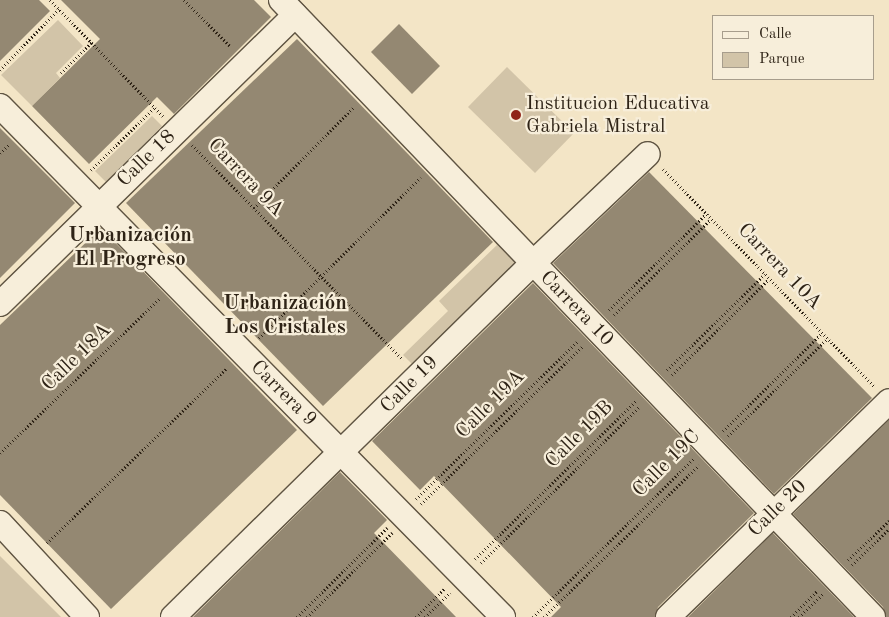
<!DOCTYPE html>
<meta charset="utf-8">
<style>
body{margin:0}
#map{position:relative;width:889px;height:617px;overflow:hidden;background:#f3e5c6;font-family:"Old Standard TT",serif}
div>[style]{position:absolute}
.green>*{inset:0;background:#d2c4a8}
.building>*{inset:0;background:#948872}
.path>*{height:3px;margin-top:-1.5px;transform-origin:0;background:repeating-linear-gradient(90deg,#2e2316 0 1px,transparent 0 3.5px)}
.roads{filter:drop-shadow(1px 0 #5f5442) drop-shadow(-1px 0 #5f5442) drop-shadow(0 1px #5f5442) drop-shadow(0 -1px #5f5442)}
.minor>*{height:24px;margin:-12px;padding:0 12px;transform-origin:12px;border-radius:12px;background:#f7eeda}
.dots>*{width:14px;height:14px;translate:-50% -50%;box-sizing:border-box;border:2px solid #f7eeda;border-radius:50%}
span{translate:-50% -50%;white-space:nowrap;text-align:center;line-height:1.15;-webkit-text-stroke:4.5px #f7eeda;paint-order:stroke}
.poi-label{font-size:20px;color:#2e2316}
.left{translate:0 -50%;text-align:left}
.street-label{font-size:20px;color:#2e2316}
.neighbourhood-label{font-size:21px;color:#2e2316;font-weight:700}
.legend{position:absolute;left:712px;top:15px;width:162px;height:65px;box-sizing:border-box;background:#f7eeda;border:1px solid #a79d8c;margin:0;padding:6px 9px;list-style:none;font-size:15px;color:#2e2316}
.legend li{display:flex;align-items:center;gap:10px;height:25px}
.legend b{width:25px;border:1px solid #a79d8c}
</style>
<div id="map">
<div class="green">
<i style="clip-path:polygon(58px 20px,83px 46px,56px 73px,60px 78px,32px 106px,1px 75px)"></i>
<i style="clip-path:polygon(507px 67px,574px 133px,535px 173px,468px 107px)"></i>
<i style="clip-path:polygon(152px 116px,162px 126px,106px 182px,95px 171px)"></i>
<i style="clip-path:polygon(491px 227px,519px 259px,520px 272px,420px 372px,403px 355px,448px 311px,439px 301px,497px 245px,486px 232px)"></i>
<i style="clip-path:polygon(0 556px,61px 617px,0 617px)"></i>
</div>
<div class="building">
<i style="clip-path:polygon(0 0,39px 0,50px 11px,0 61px)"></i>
<i style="clip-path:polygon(61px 0,254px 0,271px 17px,174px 114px,157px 97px,89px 164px,32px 106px,100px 39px)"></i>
<i style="clip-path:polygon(399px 24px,440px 66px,412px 94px,371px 52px)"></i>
<i style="clip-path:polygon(297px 39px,493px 242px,323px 406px,126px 203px)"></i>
<i style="clip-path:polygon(0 128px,75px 203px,0 278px)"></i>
<i style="clip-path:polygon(649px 172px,872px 398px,774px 494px,553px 263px)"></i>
<i style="clip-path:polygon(101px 228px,297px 430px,111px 609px,0 495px,0 325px)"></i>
<i style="clip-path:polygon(533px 283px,754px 513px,658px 607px,655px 617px,551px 617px,561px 607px,434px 476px,420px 490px,372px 441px)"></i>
<i style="clip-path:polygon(889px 420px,889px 617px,886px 617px,883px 607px,793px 514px)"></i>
<i style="clip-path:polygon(340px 472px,387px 520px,374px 533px,456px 617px,193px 617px)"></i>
<i style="clip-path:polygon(773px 533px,854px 617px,688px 617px)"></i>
</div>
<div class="path">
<i style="left:50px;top:0;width:162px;rotate:45.8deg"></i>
<i style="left:184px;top:0;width:66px;rotate:45deg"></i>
<i style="left:0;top:70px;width:85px;rotate:-46deg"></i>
<i style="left:61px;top:73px;width:44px;rotate:-45deg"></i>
<i style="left:192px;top:145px;width:301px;rotate:45.5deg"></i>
<i style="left:0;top:153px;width:12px;rotate:-42deg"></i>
<i style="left:663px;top:169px;width:304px;rotate:45.8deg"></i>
<i style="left:91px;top:170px;width:90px;rotate:-44.5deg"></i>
<i style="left:254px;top:208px;width:142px;rotate:-45.3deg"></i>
<i style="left:609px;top:310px;width:136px;rotate:-44.7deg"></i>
<i style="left:614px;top:315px;width:136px;rotate:-44.7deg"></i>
<i style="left:259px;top:338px;width:228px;rotate:-44.8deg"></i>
<i style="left:667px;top:370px;width:137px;rotate:-44.4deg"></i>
<i style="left:672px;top:375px;width:136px;rotate:-44.7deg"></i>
<i style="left:723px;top:431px;width:139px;rotate:-44.7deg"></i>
<i style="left:728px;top:436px;width:140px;rotate:-44.4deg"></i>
<i style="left:0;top:453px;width:223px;rotate:-44.1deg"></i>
<i style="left:416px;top:499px;width:226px;rotate:-44.3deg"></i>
<i style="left:421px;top:504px;width:226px;rotate:-44.3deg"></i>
<i style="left:47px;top:543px;width:251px;rotate:-44.2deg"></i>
<i style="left:475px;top:559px;width:226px;rotate:-44.5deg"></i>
<i style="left:848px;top:560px;width:57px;rotate:-43.6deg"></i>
<i style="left:481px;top:563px;width:223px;rotate:-44.6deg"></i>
<i style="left:852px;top:565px;width:52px;rotate:-44.2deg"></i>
<i style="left:297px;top:617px;width:127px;rotate:-44.7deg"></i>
<i style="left:307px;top:617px;width:120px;rotate:-44.7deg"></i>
<i style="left:416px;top:617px;width:41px;rotate:-45deg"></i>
<i style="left:425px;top:617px;width:35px;rotate:-44deg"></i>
<i style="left:533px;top:617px;width:225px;rotate:-44.6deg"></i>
<i style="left:544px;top:617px;width:217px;rotate:-44.4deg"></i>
<i style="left:791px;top:617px;width:37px;rotate:-45deg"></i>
<i style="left:799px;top:617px;width:33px;rotate:-44deg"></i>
</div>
<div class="roads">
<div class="minor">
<i style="left:281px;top:0;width:855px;rotate:46.18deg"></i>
<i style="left:0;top:106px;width:717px;rotate:45.45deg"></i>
<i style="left:0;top:304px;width:413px;rotate:-44.4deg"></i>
<i style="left:0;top:523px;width:128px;rotate:47.2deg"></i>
<i style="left:173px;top:617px;width:505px;rotate:-44.52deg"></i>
<i style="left:533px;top:263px;width:158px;rotate:-43.5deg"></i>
<i style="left:668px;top:617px;width:309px;rotate:-44.3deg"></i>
</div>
</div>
<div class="dots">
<i style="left:516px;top:115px;background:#8f2418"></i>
</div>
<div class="poi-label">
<span class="left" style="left:526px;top:116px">Institucion Educativa<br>Gabriela Mistral</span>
</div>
<div class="street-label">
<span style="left:147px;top:159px;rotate:-44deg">Calle 18</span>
<span style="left:245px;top:178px;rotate:46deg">Carrera 9A</span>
<span style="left:779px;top:267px;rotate:46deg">Carrera 10A</span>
<span style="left:576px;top:309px;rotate:46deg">Carrera 10</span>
<span style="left:77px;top:358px;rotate:-44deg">Calle 18A</span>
<span style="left:410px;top:385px;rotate:-45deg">Calle 19</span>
<span style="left:283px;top:394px;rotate:45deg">Carrera 9</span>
<span style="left:491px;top:405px;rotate:-45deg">Calle 19A</span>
<span style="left:580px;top:435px;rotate:-45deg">Calle 19B</span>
<span style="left:667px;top:464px;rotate:-45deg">Calle 19C</span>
<span style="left:778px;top:509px;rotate:-44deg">Calle 20</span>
</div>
<div class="neighbourhood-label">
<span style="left:130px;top:248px">Urbanización<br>El Progreso</span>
<span style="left:285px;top:316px">Urbanización<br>Los Cristales</span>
</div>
<ul class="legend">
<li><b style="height:6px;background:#f7eeda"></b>Calle</li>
<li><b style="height:14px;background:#d2c4a8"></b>Parque</li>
</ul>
</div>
